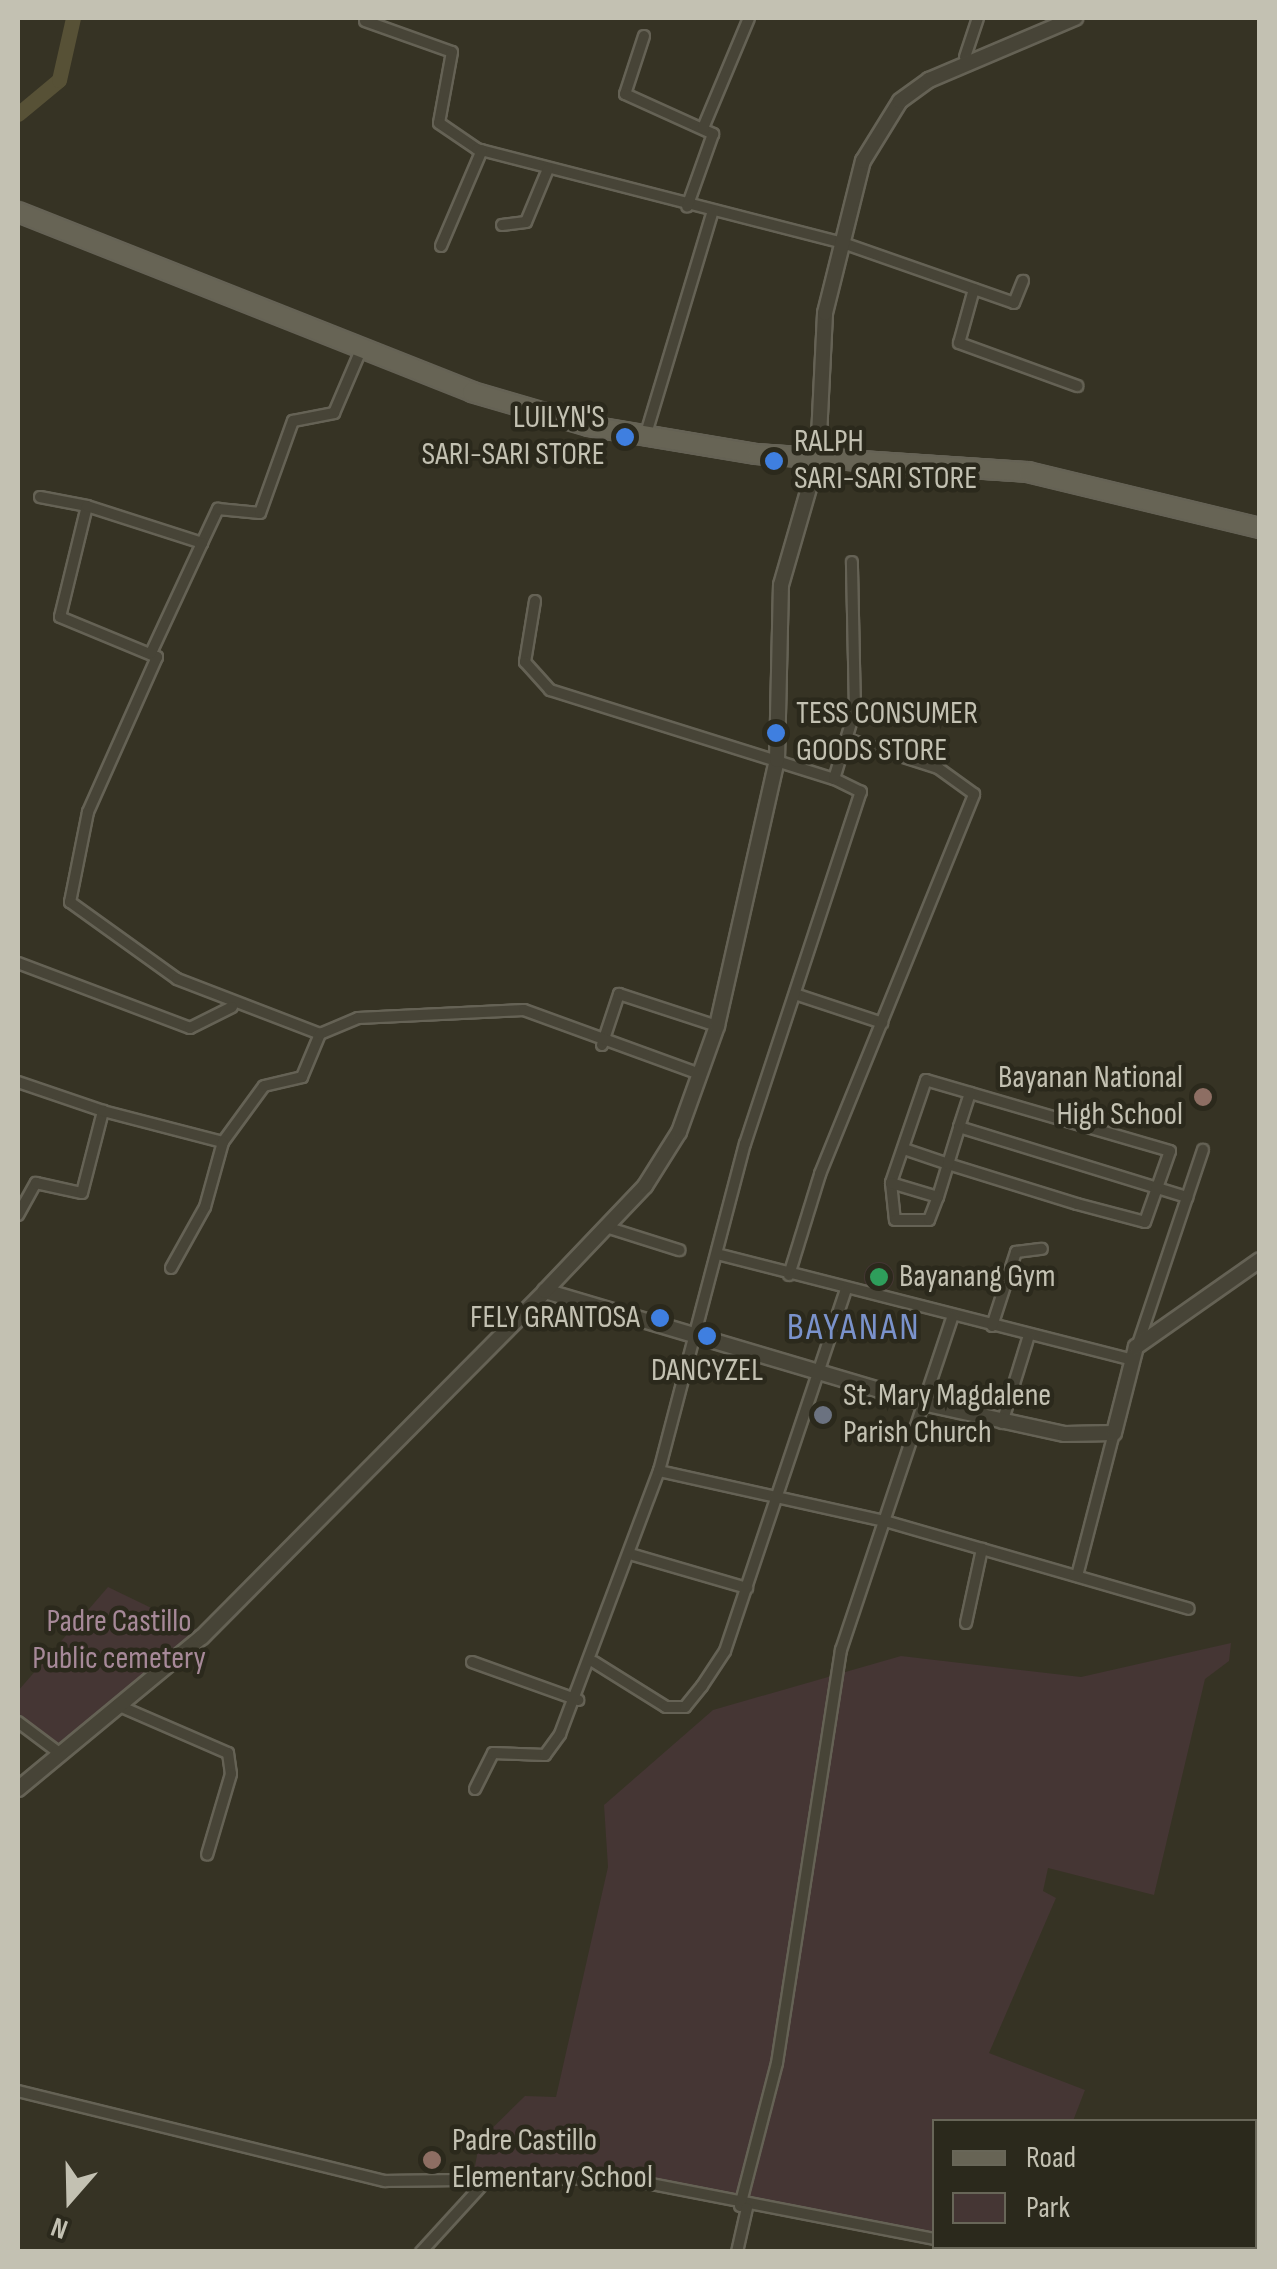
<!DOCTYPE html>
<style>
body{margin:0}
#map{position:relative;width:1277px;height:2269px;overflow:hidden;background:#363324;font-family:"Sofia Sans Condensed",sans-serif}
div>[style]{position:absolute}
.green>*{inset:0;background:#453634}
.round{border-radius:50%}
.river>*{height:15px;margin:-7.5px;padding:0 7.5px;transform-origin:7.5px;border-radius:7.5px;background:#575136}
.roads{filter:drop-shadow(2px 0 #656255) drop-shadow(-2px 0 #656255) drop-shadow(0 2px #656255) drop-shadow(0 -2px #656255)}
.minor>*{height:10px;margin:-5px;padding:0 5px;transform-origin:5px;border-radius:5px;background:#474437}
.tertiary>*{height:14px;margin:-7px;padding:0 7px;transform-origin:7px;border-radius:7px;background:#474437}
.primary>*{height:18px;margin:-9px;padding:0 9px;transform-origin:9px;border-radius:9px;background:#676455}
.dots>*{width:28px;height:28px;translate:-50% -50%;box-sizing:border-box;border:5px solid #2b291c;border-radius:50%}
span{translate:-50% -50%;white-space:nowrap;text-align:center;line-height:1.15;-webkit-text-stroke:9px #2b291c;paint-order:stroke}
.poi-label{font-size:32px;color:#c3c1b2}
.right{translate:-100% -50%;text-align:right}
.left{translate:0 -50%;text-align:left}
.park-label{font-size:32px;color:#a78999}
.quarter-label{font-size:38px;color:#7a92cb;letter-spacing:2.5px}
.frame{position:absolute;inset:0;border:20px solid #c3c1b2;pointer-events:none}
.legend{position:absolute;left:932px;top:2119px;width:325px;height:130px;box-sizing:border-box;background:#2b291c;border:2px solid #686658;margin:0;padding:12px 18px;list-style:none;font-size:30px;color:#c3c1b2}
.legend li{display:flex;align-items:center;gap:20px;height:50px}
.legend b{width:50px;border:2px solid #686658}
.north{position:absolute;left:20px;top:2149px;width:100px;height:100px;-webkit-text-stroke:8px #2b291c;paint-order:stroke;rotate:200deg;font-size:28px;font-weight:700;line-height:40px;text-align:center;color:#c3c1b2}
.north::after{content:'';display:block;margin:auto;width:35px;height:45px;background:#c3c1b2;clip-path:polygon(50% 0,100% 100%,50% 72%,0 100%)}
</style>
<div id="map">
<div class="green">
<i class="round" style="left:864px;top:1262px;width:30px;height:30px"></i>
<i style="clip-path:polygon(108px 1587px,201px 1632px,57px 1744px,18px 1715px,18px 1691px)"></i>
<i style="clip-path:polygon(1231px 1643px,1229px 1661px,1205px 1679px,1154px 1895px,1048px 1868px,1043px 1891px,1056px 1898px,989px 2053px,1085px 2090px,1073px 2121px,934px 2122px,934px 2232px,908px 2235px,625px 2173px,474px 2171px,480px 2140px,525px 2096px,556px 2097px,608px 1867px,604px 1805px,713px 1710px,901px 1656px,1081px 1677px)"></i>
</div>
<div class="river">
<i style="left:18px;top:114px;width:53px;rotate:-39.7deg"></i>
<i style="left:59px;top:80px;width:64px;rotate:-77.3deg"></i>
</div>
<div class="roads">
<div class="minor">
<i style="left:365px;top:21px;width:92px;rotate:19.6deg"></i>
<i style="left:452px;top:52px;width:72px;rotate:100.4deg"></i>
<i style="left:439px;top:123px;width:46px;rotate:34.4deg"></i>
<i style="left:477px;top:149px;width:375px;rotate:14.4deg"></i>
<i style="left:840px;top:242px;width:184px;rotate:19.3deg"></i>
<i style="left:1014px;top:303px;width:24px;rotate:-68deg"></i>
<i style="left:644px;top:36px;width:61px;rotate:108.1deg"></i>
<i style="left:625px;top:94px;width:97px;rotate:24.4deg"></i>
<i style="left:713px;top:134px;width:77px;rotate:109.6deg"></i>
<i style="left:965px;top:57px;width:41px;rotate:-71.6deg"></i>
<i style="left:703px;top:128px;width:119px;rotate:-67.3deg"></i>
<i style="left:502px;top:225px;width:24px;rotate:-7deg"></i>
<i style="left:526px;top:222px;width:57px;rotate:-67.5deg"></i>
<i style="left:441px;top:246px;width:104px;rotate:-66.9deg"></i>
<i style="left:974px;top:289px;width:56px;rotate:105.5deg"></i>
<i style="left:959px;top:343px;width:126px;rotate:20deg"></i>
<i style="left:645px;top:437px;width:234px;rotate:-73.3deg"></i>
<i style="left:40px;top:497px;width:48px;rotate:10.8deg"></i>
<i style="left:87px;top:506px;width:114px;rotate:103.7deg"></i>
<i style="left:60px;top:617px;width:105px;rotate:22.4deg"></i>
<i style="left:157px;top:657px;width:170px;rotate:114deg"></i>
<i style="left:88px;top:812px;width:92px;rotate:101.3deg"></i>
<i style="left:70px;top:902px;width:132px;rotate:35.7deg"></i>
<i style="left:177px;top:979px;width:153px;rotate:21deg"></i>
<i style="left:87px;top:506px;width:121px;rotate:17.8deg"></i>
<i style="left:202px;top:543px;width:38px;rotate:-65deg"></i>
<i style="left:218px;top:509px;width:42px;rotate:5.4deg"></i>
<i style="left:260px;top:513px;width:98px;rotate:-70.3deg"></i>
<i style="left:293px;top:421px;width:42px;rotate:-11deg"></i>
<i style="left:334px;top:413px;width:69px;rotate:-66.8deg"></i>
<i style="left:535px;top:601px;width:62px;rotate:99.3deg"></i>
<i style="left:525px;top:662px;width:38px;rotate:48deg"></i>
<i style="left:550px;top:690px;width:298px;rotate:17.4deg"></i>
<i style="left:151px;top:653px;width:121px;rotate:-65.1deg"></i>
<i style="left:18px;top:963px;width:184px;rotate:20.7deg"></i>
<i style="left:190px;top:1028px;width:47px;rotate:-26.6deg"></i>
<i style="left:795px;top:994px;width:92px;rotate:18.4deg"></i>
<i style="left:602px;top:1045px;width:54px;rotate:-71.6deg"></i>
<i style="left:619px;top:994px;width:103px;rotate:18.1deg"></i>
<i style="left:18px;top:1082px;width:90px;rotate:18.8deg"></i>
<i style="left:959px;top:1127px;width:239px;rotate:17.1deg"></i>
<i style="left:904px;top:1149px;width:46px;rotate:18.8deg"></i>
<i style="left:948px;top:1164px;width:135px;rotate:17.2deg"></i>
<i style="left:1077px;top:1204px;width:70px;rotate:14.8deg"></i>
<i style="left:1145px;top:1222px;width:75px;rotate:-70.6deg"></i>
<i style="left:1170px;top:1151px;width:254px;rotate:-163.8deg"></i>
<i style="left:926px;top:1080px;width:109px;rotate:108.8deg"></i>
<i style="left:891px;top:1183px;width:37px;rotate:84deg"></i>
<i style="left:895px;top:1220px;width:34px"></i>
<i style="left:929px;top:1220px;width:25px;rotate:-69deg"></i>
<i style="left:938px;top:1197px;width:34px;rotate:-73deg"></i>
<i style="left:948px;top:1164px;width:39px;rotate:-73deg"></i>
<i style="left:959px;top:1127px;width:36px;rotate:-72deg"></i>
<i style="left:891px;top:1183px;width:49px;rotate:16.6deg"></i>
<i style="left:18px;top:1215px;width:37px;rotate:-61deg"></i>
<i style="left:36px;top:1183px;width:47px;rotate:12.3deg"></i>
<i style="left:82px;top:1193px;width:85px;rotate:-75.6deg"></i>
<i style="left:103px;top:1111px;width:124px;rotate:14.5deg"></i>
<i style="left:223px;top:1142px;width:69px;rotate:-53.8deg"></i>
<i style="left:264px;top:1086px;width:39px;rotate:-13deg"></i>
<i style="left:302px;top:1077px;width:47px;rotate:-67.3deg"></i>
<i style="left:320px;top:1034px;width:41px;rotate:-22.8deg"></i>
<i style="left:358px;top:1018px;width:166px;rotate:-2.8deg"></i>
<i style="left:524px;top:1010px;width:187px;rotate:20deg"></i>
<i style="left:606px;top:1227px;width:77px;rotate:17.5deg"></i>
<i style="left:717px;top:1254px;width:428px;rotate:14.3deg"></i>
<i style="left:171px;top:1268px;width:70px;rotate:-60.9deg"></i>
<i style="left:205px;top:1207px;width:67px;rotate:-74.5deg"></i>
<i style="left:789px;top:1275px;width:106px;rotate:-72.9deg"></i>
<i style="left:820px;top:1174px;width:410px;rotate:-67.9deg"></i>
<i style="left:974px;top:794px;width:44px;rotate:-144.2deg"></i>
<i style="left:938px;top:768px;width:92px;rotate:-162.3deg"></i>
<i style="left:992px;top:1326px;width:78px;rotate:-72deg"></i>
<i style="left:1016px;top:1252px;width:26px;rotate:-7deg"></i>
<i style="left:1137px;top:1347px;width:208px;rotate:-71.5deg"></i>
<i style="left:1002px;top:1423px;width:92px;rotate:-72.9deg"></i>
<i style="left:659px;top:1471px;width:231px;rotate:12.5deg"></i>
<i style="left:885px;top:1521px;width:316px;rotate:16.1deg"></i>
<i style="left:630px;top:1554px;width:122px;rotate:16.2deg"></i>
<i style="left:1077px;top:1576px;width:148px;rotate:-75.5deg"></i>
<i style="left:966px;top:1623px;width:76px;rotate:-77.8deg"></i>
<i style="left:472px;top:1662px;width:113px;rotate:19.7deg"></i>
<i style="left:594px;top:1662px;width:85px;rotate:32deg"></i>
<i style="left:666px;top:1707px;width:19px"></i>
<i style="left:685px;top:1707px;width:27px;rotate:-51deg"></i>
<i style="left:702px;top:1686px;width:42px;rotate:-56.7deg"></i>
<i style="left:725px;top:1651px;width:381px;rotate:-71.5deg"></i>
<i style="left:117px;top:1705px;width:121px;rotate:23.4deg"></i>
<i style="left:228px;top:1753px;width:21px;rotate:82deg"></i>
<i style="left:231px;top:1774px;width:84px;rotate:106.5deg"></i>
<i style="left:18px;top:1722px;width:50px;rotate:36.9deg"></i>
<i style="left:475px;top:1789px;width:40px;rotate:-63.4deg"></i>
<i style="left:493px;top:1753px;width:52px;rotate:2.2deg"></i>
<i style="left:545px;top:1755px;width:26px;rotate:-54deg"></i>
<i style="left:560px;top:1734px;width:281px;rotate:-69.4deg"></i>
<i style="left:659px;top:1471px;width:338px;rotate:-75.3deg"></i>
<i style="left:745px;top:1144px;width:371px;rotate:-71.8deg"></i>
<i style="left:861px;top:792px;width:30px;rotate:-154deg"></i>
<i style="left:834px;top:779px;width:72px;rotate:-73.1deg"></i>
<i style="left:855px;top:710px;width:148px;rotate:-91.2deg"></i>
<i style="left:18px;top:2091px;width:378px;rotate:13.8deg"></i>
<i style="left:385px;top:2181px;width:236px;rotate:-0.7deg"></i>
<i style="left:621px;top:2178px;width:319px;rotate:11deg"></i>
<i style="left:740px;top:2206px;width:148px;rotate:-75.5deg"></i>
<i style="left:777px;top:2063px;width:418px;rotate:-81.2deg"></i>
<i style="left:841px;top:1650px;width:352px;rotate:-71.5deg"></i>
<i style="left:1254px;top:2229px;width:6px"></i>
<i style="left:421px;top:2252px;width:93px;rotate:-47.6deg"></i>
<i style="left:737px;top:2252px;width:45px;rotate:-77.2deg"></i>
</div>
<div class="tertiary">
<i style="left:545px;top:1291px;width:398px;rotate:16.5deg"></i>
<i style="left:927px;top:1404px;width:141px;rotate:12.3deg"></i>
<i style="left:1065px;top:1434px;width:49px;rotate:-1.2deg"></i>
<i style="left:1114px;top:1433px;width:89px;rotate:-75.7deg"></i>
<i style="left:1136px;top:1347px;width:151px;rotate:-35.1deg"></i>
<i style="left:18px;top:1789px;width:239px;rotate:-39.6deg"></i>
<i style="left:202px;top:1637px;width:487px;rotate:-45.2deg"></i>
<i style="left:545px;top:1291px;width:145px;rotate:-46.4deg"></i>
<i style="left:645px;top:1186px;width:64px;rotate:-57.8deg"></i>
<i style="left:679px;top:1132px;width:113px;rotate:-70.3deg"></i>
<i style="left:717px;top:1026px;width:273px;rotate:-77.3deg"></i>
<i style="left:777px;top:760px;width:175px;rotate:-88.7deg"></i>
<i style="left:781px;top:585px;width:133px;rotate:-73.9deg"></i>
<i style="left:818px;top:457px;width:144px;rotate:-87.2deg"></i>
<i style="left:825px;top:313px;width:157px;rotate:-76deg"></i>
<i style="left:863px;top:161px;width:70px;rotate:-58.3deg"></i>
<i style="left:900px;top:101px;width:36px;rotate:-36deg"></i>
<i style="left:929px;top:80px;width:159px;rotate:-23deg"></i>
</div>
<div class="primary">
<i style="left:18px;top:212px;width:488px;rotate:21.6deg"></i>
<i style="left:472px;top:392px;width:122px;rotate:16.2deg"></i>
<i style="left:589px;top:426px;width:170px;rotate:9.5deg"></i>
<i style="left:757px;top:454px;width:272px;rotate:3.8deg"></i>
<i style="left:1028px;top:472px;width:239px;rotate:13.6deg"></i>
</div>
</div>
<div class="dots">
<i style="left:625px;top:437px;background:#3f7fe0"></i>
<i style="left:774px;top:461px;background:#3f7fe0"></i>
<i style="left:776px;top:733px;background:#3f7fe0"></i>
<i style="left:1203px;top:1097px;background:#8d6e63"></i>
<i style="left:879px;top:1277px;background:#2e9e5b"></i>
<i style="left:660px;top:1318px;background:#3f7fe0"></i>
<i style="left:707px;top:1336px;background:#3f7fe0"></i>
<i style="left:823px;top:1415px;background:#6b7280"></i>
<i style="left:432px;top:2160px;background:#8d6e63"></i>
</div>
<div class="poi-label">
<span class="right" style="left:605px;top:437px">LUILYN'S<br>SARI-SARI STORE</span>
<span class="left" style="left:794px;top:461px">RALPH<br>SARI-SARI STORE</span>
<span class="left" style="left:796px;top:733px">TESS CONSUMER<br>GOODS STORE</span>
<span class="right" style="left:1183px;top:1097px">Bayanan National<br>High School</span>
<span class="left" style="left:899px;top:1277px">Bayanang Gym</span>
<span class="right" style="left:640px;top:1318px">FELY GRANTOSA</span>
<span style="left:707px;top:1371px">DANCYZEL</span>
<span class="left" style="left:843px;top:1415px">St. Mary Magdalene<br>Parish Church</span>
<span class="left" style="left:452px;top:2160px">Padre Castillo<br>Elementary School</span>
</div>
<div class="park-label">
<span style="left:119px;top:1641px">Padre Castillo<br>Public cemetery</span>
</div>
<div class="quarter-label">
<span style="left:854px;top:1328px">BAYANAN</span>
</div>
<div class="frame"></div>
<ul class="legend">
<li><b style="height:12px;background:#676455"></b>Road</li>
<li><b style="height:28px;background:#453634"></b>Park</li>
</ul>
<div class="north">N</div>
</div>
